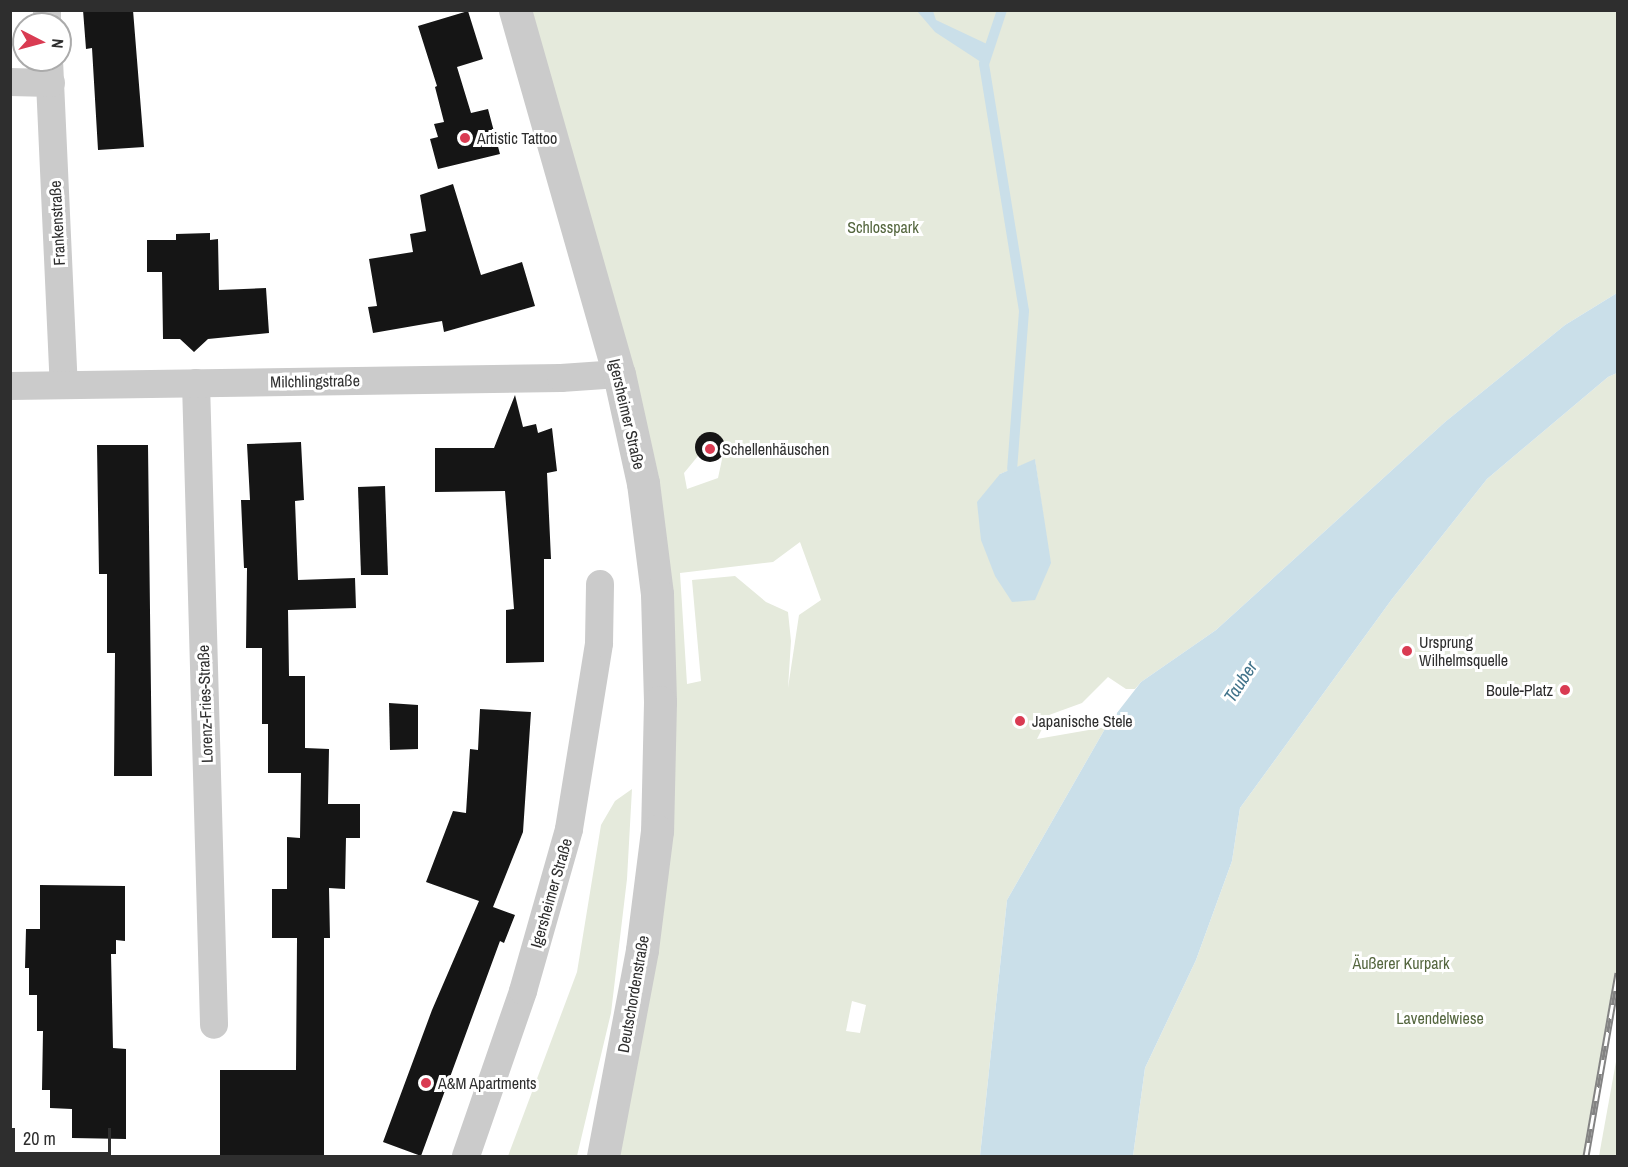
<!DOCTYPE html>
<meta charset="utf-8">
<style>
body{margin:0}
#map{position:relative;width:1628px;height:1167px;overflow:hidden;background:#fff;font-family:"Archivo Narrow",sans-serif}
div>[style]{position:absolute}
.green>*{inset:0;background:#e5eadc}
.water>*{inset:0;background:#cadfe9}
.stream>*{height:10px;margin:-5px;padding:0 5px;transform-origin:5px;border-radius:5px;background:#cadfe9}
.building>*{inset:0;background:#151515}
.round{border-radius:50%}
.minor>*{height:28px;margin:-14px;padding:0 14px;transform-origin:14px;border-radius:14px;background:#cbcbcb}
.tertiary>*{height:33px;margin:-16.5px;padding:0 16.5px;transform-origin:16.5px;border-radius:16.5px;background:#cbcbcb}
.rail>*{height:7px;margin-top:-3.5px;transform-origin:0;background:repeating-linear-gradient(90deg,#fff 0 14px,#838383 0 28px);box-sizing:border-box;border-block:2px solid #838383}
.dots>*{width:16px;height:16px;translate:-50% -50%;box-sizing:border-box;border:3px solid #fff;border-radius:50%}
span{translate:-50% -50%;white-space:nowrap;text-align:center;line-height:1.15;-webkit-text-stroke:6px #fff;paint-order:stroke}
.poi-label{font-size:16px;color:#2e2e2e}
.left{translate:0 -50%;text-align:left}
.right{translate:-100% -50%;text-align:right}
.street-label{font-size:16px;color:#2e2e2e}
.park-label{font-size:16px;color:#54663e}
.water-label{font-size:18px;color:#41738a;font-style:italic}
.frame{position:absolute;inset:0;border:12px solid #2e2e2e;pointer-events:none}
.north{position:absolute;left:12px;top:12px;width:60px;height:60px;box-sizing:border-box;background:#fff;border:2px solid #ababab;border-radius:50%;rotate:96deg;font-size:16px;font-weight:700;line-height:24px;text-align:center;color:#2e2e2e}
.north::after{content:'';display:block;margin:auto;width:21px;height:27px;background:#d93b52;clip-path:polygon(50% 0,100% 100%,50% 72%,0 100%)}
.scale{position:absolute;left:12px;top:1128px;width:99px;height:27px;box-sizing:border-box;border:3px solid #2e2e2e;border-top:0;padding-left:8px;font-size:18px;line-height:21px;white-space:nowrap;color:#2e2e2e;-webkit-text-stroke:4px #fff;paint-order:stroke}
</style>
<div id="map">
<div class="green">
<i style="clip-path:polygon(evenodd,515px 11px,1617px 11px,1617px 293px,1565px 325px,1445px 422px,1216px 630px,1141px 682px,1135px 689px,1126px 689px,1108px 677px,1082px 703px,1049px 715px,1037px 739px,1106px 727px,1007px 900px,980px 1156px,603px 1156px,642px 950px,657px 594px,515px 11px,708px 433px,720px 437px,724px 450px,718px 478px,687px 489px,684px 473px,698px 456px,696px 441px,708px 433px,515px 11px,1035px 460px,1044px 522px,1000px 474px,1035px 460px,515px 11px,800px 542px,821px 600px,799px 615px,788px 688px,791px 641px,788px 612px,766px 602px,735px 576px,692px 580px,701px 681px,687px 684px,680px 573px,773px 562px,800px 542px,515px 11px,852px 1001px,866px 1005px,860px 1033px,846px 1031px,852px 1001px)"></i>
<i style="clip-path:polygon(1617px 373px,1618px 973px,1586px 1156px,1133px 1156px,1145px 1068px,1196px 960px,1232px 861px,1240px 808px,1392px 599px,1487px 479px,1608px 377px)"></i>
<i style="clip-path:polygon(632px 789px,627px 879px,611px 1013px,577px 1156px,508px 1156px,577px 972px,601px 825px,615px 801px)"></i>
<i style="clip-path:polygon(1617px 1056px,1617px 1156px,1599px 1156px)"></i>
</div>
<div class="water">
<i style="clip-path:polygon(917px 11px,933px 11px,936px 20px,989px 45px,984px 64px,935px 32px)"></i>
<i style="clip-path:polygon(1617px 293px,1617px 373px,1608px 377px,1487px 479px,1392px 599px,1240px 808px,1232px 861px,1196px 960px,1145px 1068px,1133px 1156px,980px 1156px,1007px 900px,1106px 727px,1141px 682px,1216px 630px,1445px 422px,1565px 325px)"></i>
<i style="clip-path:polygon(1035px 459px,1051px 563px,1035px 600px,1012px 602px,995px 576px,981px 540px,977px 502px,1000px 474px)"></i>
</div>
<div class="stream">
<i style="left:1002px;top:10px;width:57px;rotate:108.4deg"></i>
<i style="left:984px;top:64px;width:250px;rotate:80.8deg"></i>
<i style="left:1024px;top:311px;width:158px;rotate:94.3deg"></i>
</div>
<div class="building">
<i style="clip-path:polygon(83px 10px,133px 10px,144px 147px,98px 150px,92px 48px,86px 49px)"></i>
<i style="clip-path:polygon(468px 11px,483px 59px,457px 67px,471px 113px,488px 109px,500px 154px,438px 169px,430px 139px,438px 137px,434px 124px,444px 122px,435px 87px,437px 86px,418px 26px)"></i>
<i style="clip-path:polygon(453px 184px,481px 275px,522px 262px,535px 306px,444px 332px,442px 321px,373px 333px,368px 307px,377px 306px,369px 259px,413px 252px,410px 234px,426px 231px,420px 195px)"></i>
<i style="clip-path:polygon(210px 233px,210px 240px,218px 239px,219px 290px,266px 288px,269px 333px,208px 339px,194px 352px,180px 339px,163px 339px,162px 272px,147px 272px,147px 240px,176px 240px,176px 234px)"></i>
<i style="clip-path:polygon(515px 395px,523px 427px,536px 424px,538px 433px,552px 428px,557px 471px,547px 473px,551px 559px,544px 559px,544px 662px,506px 663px,506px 610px,514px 609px,505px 491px,435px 492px,435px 448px,494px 448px)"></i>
<i class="round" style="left:695px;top:432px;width:30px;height:30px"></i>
<i style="clip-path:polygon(301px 442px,304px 500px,295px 501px,298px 580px,355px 578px,356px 608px,288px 610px,289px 676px,305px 676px,305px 748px,329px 749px,328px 804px,360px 804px,360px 838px,346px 838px,345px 889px,329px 888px,330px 938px,324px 938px,324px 1156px,220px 1156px,220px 1070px,296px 1070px,297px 938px,272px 938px,272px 889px,287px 889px,287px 837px,300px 838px,301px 773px,268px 773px,268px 724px,262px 724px,262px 648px,246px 648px,247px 568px,244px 568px,241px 500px,250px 500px,247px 444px)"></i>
<i style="clip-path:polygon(97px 445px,148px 445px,152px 776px,114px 776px,115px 653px,107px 653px,107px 574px,99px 574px)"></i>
<i style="clip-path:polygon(385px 486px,388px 575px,361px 575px,358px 487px)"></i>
<i style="clip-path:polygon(389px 703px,418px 705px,418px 749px,390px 750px)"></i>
<i style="clip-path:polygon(480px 709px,531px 712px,523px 832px,493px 907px,515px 915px,504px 943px,500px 941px,421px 1156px,383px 1142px,432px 1010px,479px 901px,426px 882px,453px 811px,466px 813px,470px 749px,478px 750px)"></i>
<i style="clip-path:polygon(40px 885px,125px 886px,125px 941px,116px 940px,116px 954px,111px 954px,113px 1048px,126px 1049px,126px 1139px,72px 1138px,72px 1109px,50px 1108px,50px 1090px,42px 1090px,43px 1031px,37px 1031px,37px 995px,29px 995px,29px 968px,25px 968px,26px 929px,40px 929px)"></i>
</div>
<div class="minor">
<i style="left:47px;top:10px;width:14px;rotate:90deg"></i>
<i style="left:49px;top:60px;width:325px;rotate:87.4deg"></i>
<i style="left:10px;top:82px;width:41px;rotate:1.4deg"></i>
<i style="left:196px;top:383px;width:642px;rotate:88.39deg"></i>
<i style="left:10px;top:386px;width:551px;rotate:-0.83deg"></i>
<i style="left:561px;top:378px;width:58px;rotate:-3.9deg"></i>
<i style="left:466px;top:1156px;width:175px;rotate:-70.9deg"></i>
<i style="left:523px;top:991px;width:168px;rotate:-74.1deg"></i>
<i style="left:569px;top:829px;width:188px;rotate:-80.8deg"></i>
<i style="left:599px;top:643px;width:59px;rotate:-89deg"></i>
</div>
<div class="tertiary">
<i style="left:515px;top:10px;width:379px;rotate:74.1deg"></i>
<i style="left:619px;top:374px;width:112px;rotate:77.6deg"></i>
<i style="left:643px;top:483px;width:112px;rotate:82.8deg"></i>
<i style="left:657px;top:594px;width:108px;rotate:88.4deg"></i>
<i style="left:660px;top:702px;width:129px;rotate:91.3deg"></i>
<i style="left:657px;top:831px;width:120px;rotate:97.2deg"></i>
<i style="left:642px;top:950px;width:210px;rotate:100.7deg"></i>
</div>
<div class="rail">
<i style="left:1586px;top:1156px;width:186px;rotate:-80.1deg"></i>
</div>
<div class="dots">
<i style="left:465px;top:138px;background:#d93b52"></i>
<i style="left:710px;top:449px;background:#d93b52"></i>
<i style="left:1407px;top:651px;background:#d93b52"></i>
<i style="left:1565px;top:690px;background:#d93b52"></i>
<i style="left:1020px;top:721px;background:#d93b52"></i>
<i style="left:426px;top:1083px;background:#d93b52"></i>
</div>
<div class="poi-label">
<span class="left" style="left:477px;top:138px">Artistic Tattoo</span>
<span class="left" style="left:722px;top:449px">Schellenhäuschen</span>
<span class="left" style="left:1419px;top:651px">Ursprung<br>Wilhelmsquelle</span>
<span class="right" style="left:1553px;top:690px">Boule-Platz</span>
<span class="left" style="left:1032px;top:721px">Japanische Stele</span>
<span class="left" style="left:438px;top:1083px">A&amp;M Apartments</span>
</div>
<div class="street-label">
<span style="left:57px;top:223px;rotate:-93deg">Frankenstraße</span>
<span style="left:315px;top:381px;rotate:-1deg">Milchlingstraße</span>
<span style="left:627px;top:414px;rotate:77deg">Igersheimer Straße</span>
<span style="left:205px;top:704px;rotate:-92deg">Lorenz-Fries-Straße</span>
<span style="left:551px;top:893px;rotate:-74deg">Igersheimer Straße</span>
<span style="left:633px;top:994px;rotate:-80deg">Deutschordenstraße</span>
</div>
<div class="park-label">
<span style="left:883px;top:227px">Schlosspark</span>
<span style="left:1401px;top:963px">Äußerer Kurpark</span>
<span style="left:1440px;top:1018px">Lavendelwiese</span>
</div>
<div class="water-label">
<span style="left:1241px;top:682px;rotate:-57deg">Tauber</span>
</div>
<div class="frame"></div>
<div class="north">N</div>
<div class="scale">20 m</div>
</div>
